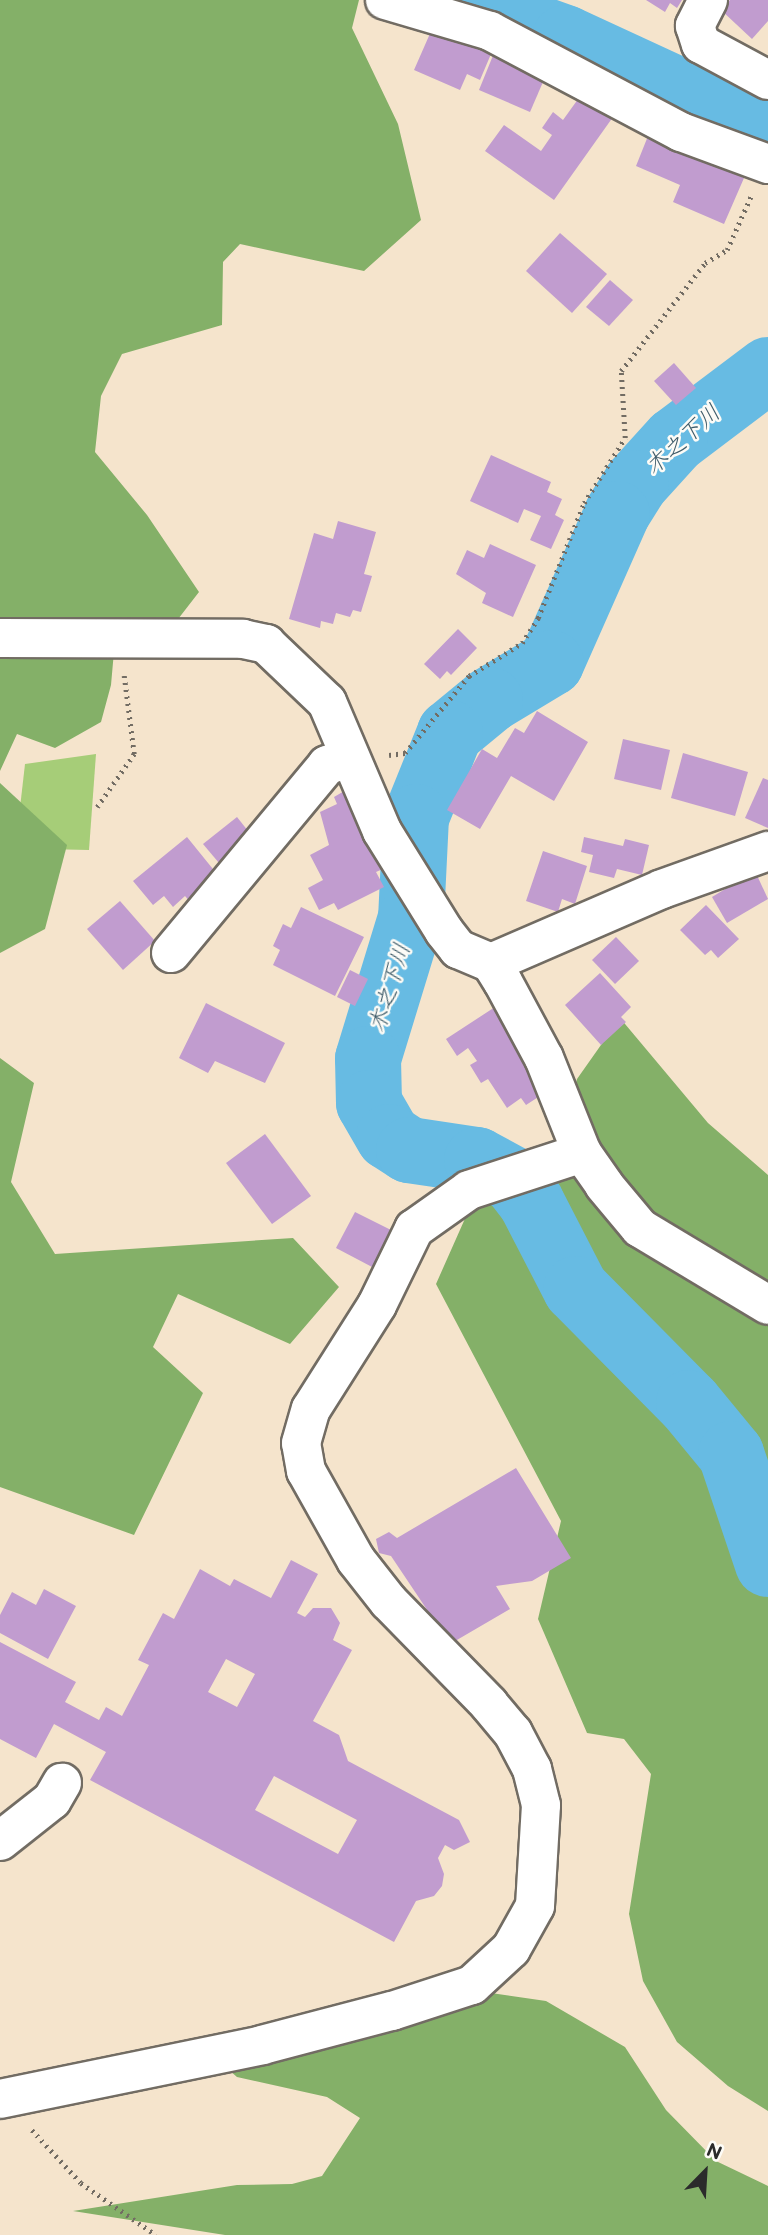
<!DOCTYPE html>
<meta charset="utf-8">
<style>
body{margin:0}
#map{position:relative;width:768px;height:2235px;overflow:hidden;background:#f5e4cc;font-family:"Balsamiq Sans","Klee One",sans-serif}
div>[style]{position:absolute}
.green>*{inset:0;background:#a6cd78}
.forest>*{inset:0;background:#84b068}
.river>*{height:66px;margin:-33px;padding:0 33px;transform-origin:33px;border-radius:33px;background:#67bbe3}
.building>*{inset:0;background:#c19ccf}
.path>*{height:4.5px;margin-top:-2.25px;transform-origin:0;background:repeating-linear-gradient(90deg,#726c63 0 2px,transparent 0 7px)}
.roads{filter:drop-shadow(2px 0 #726c63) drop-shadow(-2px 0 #726c63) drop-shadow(0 2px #726c63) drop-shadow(0 -2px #726c63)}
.minor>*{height:38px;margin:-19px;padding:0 19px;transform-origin:19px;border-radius:19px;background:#fff}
span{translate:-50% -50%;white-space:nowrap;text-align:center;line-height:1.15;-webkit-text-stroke:5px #fdfcf7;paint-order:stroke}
.water-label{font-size:23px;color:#405d6b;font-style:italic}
.north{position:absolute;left:670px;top:2137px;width:70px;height:70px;-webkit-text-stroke:5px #fdfcf7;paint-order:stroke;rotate:24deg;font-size:19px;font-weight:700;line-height:28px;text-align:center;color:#2b2b2b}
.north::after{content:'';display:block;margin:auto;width:24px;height:32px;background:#2b2b2b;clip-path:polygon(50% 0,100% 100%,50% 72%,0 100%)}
</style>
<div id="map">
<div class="green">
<i style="clip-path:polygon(96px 754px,89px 850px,44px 849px,17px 834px,25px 764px)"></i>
</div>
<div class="forest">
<i style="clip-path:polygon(0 0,359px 0,352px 28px,398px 124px,421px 220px,364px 271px,240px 244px,223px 262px,222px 325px,122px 354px,101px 396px,95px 452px,147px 515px,199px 592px,175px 623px,116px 629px,111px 685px,101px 722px,55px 748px,17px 734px,0 771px)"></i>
<i style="clip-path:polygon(0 783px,67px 845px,45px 929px,0 953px)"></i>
<i style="clip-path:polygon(620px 1018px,708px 1123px,768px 1175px,768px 2111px,728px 2086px,677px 2042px,643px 1981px,629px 1914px,651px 1774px,624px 1739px,587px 1733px,538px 1619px,561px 1521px,436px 1284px,479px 1187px,573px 1158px,570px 1106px,577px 1079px)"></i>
<i style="clip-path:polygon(0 1058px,34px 1083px,11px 1182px,55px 1254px,293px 1238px,339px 1287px,290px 1344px,178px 1294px,153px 1347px,203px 1393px,134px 1535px,0 1487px)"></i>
<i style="clip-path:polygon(484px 1992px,546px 2001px,625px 2047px,666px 2110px,716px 2161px,768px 2186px,768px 2235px,225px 2235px,73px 2211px,237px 2185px,292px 2184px,322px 2176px,360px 2118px,327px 2097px,237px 2077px,222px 2064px)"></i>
</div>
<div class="river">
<i style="left:460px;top:0;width:112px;rotate:19.9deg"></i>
<i style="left:565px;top:38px;width:224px;rotate:24.8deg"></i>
<i style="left:768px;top:370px;width:116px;rotate:143deg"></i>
<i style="left:675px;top:440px;width:58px;rotate:132.2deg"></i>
<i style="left:636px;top:483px;width:36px;rotate:122deg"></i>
<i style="left:617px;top:514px;width:163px;rotate:113.9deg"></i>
<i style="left:551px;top:663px;width:71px;rotate:148.8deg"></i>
<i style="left:490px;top:700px;width:52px;rotate:140.5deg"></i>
<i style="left:450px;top:733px;width:91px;rotate:112deg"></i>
<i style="left:416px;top:817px;width:101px;rotate:92.8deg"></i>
<i style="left:411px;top:918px;width:147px;rotate:107deg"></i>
<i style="left:368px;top:1059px;width:44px;rotate:88.7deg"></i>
<i style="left:369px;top:1103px;width:39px;rotate:60deg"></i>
<i style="left:389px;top:1137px;width:24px;rotate:33deg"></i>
<i style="left:409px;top:1150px;width:69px;rotate:8.4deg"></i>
<i style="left:477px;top:1160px;width:42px;rotate:28.4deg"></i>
<i style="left:514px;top:1180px;width:28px;rotate:52deg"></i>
<i style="left:531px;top:1202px;width:98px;rotate:62.7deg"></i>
<i style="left:576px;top:1289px;width:161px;rotate:45.3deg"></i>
<i style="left:689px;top:1403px;width:66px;rotate:50.5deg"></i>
<i style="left:731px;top:1454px;width:116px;rotate:71.4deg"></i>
</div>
<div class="building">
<i style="clip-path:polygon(646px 0,682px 0,677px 8px,670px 3px,665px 12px)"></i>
<i style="clip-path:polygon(730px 0,768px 0,768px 21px,752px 39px,721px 10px)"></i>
<i style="clip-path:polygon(432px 29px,491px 54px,480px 80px,467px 74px,460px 90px,414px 70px)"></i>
<i style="clip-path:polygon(494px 53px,546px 75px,530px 112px,479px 90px)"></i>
<i style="clip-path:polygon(581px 95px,613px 117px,554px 200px,485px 151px,504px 125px,541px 151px,552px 135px,542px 128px,553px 112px,563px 120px)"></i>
<i style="clip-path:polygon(648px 136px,744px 178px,724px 224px,673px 202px,680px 185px,636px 166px)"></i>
<i style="clip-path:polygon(560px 233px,607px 274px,572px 313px,526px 271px)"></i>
<i style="clip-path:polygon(610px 280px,633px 300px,609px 326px,586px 307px)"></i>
<i style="clip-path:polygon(674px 363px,696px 388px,676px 405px,654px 381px)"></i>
<i style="clip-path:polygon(491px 455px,551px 482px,547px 492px,562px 499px,555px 515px,564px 520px,551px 549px,530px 540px,541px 516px,524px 509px,518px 523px,470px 501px)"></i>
<i style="clip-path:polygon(338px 521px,376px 532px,364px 574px,372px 576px,361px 612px,353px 610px,350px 617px,336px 613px,333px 624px,321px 621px,320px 628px,289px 619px,314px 533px,333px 539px)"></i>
<i style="clip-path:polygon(490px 544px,536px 565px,513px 617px,482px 603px,486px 593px,456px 574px,467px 550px,484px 558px)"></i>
<i style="clip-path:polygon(458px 629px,477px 648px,451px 675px,447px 671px,440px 679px,424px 664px)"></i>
<i style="clip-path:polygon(537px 711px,588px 742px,554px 801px,511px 776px,480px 829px,447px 810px,482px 749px,497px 758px,515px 728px,524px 733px)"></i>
<i style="clip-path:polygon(623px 739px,670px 750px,661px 790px,614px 779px)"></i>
<i style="clip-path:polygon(683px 753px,748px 772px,735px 816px,671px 798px)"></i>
<i style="clip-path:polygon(763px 778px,768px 780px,768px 828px,745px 818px)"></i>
<i style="clip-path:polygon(346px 790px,385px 868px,376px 872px,384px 887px,338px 910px,334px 903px,319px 910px,308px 888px,323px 880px,310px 855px,329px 845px,320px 812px,337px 804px,334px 797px)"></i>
<i style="clip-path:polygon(237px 817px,252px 836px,219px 863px,203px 844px)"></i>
<i style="clip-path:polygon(187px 837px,221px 879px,191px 903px,185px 896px,173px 907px,164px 896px,153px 905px,133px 881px)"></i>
<i style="clip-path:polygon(584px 837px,623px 846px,625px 839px,649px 845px,642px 875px,617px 869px,614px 878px,589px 872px,593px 855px,581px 852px)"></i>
<i style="clip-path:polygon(543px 851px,587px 866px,575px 904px,562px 899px,558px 912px,526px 901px)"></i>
<i style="clip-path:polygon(755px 871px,768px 899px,727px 923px,712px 897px)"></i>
<i style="clip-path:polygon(120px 901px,155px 941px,123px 970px,87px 929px)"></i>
<i style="clip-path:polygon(706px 905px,739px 939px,718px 958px,711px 950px,705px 955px,680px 930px)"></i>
<i style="clip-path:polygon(301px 907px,364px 937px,335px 996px,273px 965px,280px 950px,273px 946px,283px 924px,291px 928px)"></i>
<i style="clip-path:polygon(616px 937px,639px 961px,615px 984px,592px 960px)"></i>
<i style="clip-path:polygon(350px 970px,368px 979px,355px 1006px,337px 997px)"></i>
<i style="clip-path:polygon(600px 973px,631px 1007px,621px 1017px,626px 1022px,601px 1045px,565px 1005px)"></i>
<i style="clip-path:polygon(206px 1003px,285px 1043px,265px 1083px,215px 1061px,208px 1073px,179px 1058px)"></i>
<i style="clip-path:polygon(495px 1007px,546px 1092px,526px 1105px,521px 1098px,507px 1108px,488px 1079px,481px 1083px,470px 1065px,477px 1061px,468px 1048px,457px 1056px,446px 1039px)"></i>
<i style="clip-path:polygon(265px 1134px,311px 1196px,272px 1224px,226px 1163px)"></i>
<i style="clip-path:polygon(355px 1212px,393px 1231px,374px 1268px,336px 1248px)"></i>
<i style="clip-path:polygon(516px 1468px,571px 1558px,532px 1581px,496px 1586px,510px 1609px,450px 1644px,391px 1556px,379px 1553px,376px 1539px,389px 1532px,397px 1538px)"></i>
<i style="clip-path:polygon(evenodd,291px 1560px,318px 1574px,297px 1613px,305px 1617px,313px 1608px,331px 1608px,340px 1623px,333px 1640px,352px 1650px,313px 1721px,339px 1735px,348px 1761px,459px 1820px,470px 1842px,454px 1850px,445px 1845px,438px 1858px,444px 1874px,442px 1886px,434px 1896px,416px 1901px,394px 1942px,90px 1780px,106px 1752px,54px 1724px,36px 1758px,0 1739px,0 1642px,76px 1682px,65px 1702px,99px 1720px,106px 1707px,122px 1716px,149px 1665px,138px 1660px,163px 1613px,174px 1619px,200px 1569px,230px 1586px,234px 1579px,271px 1598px,291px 1560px,226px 1659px,255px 1674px,237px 1707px,208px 1692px,226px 1659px,291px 1560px,274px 1776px,357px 1820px,338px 1854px,255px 1810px,274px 1776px)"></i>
<i style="clip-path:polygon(44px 1589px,76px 1606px,48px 1659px,0 1633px,0 1615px,12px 1592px,36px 1605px)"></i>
</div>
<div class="path">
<i style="left:389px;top:755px;width:16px;rotate:-7deg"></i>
<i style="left:405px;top:753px;width:100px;rotate:-50.3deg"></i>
<i style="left:469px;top:676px;width:62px;rotate:-31.9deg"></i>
<i style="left:522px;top:643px;width:30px;rotate:-57deg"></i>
<i style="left:538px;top:618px;width:124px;rotate:-68.2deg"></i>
<i style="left:584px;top:503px;width:77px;rotate:-57.8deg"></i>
<i style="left:625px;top:438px;width:67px;rotate:-93.4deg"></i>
<i style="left:621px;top:371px;width:137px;rotate:-52.1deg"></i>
<i style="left:705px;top:263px;width:26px;rotate:-31deg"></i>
<i style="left:727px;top:250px;width:59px;rotate:-66deg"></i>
<i style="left:97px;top:807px;width:65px;rotate:-55.1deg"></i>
<i style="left:134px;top:754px;width:79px;rotate:-97.3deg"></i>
<i style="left:32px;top:2130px;width:72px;rotate:47.2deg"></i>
<i style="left:81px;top:2183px;width:91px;rotate:34.7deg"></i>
</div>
<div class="roads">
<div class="minor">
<i style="left:385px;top:0;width:109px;rotate:16.4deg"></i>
<i style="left:490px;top:31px;width:216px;rotate:27.9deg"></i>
<i style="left:681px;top:132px;width:93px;rotate:20.2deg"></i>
<i style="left:708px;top:0;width:29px;rotate:117deg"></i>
<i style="left:695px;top:26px;width:19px;rotate:72deg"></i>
<i style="left:701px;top:44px;width:76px;rotate:28.2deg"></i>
<i style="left:0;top:638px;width:243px;rotate:0.2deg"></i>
<i style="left:243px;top:639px;width:24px;rotate:12deg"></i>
<i style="left:266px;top:644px;width:84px;rotate:43.6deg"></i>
<i style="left:327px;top:702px;width:140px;rotate:66.9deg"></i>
<i style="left:382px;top:831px;width:118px;rotate:58.2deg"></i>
<i style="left:444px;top:931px;width:23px;rotate:52deg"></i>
<i style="left:458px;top:949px;width:36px;rotate:23deg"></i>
<i style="left:491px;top:963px;width:22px;rotate:58deg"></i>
<i style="left:503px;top:982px;width:86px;rotate:61.7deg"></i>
<i style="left:544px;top:1058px;width:102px;rotate:68.2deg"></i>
<i style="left:582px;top:1153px;width:39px;rotate:55deg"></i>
<i style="left:604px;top:1185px;width:56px;rotate:50.1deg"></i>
<i style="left:640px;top:1228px;width:149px;rotate:31deg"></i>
<i style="left:171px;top:953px;width:244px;rotate:-50.3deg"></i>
<i style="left:327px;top:765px;width:24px;rotate:-17deg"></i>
<i style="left:491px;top:963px;width:186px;rotate:-23.4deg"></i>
<i style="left:662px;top:889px;width:113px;rotate:-19.7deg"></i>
<i style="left:0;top:1841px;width:66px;rotate:-38.3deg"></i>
<i style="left:52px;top:1800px;width:20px;rotate:-60deg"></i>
<i style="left:0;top:2099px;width:268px;rotate:-11.6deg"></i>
<i style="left:262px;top:2045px;width:134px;rotate:-14.7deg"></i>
<i style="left:392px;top:2011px;width:84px;rotate:-18deg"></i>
<i style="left:472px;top:1985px;width:53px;rotate:-42.7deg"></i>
<i style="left:511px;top:1949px;width:49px;rotate:-60.8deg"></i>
<i style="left:535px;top:1906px;width:101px;rotate:-86.6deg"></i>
<i style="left:541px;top:1805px;width:37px;rotate:-104deg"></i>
<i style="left:532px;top:1769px;width:41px;rotate:-117.8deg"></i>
<i style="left:513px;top:1733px;width:38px;rotate:-130deg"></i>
<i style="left:489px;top:1704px;width:143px;rotate:-134.4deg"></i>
<i style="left:389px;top:1602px;width:53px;rotate:-128.2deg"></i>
<i style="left:356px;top:1560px;width:102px;rotate:-119.3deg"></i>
<i style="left:306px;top:1471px;width:28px;rotate:-100deg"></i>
<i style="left:301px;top:1443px;width:35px;rotate:-74deg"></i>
<i style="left:311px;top:1409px;width:123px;rotate:-57.6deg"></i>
<i style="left:377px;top:1305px;width:85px;rotate:-64deg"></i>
<i style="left:414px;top:1229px;width:67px;rotate:-35.3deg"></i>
<i style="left:469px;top:1190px;width:119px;rotate:-18.1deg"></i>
</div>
</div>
<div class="water-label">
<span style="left:683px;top:440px;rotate:-42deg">木之下川</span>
<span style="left:390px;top:988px;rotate:-73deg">木之下川</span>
</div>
<div class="north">N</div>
</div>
